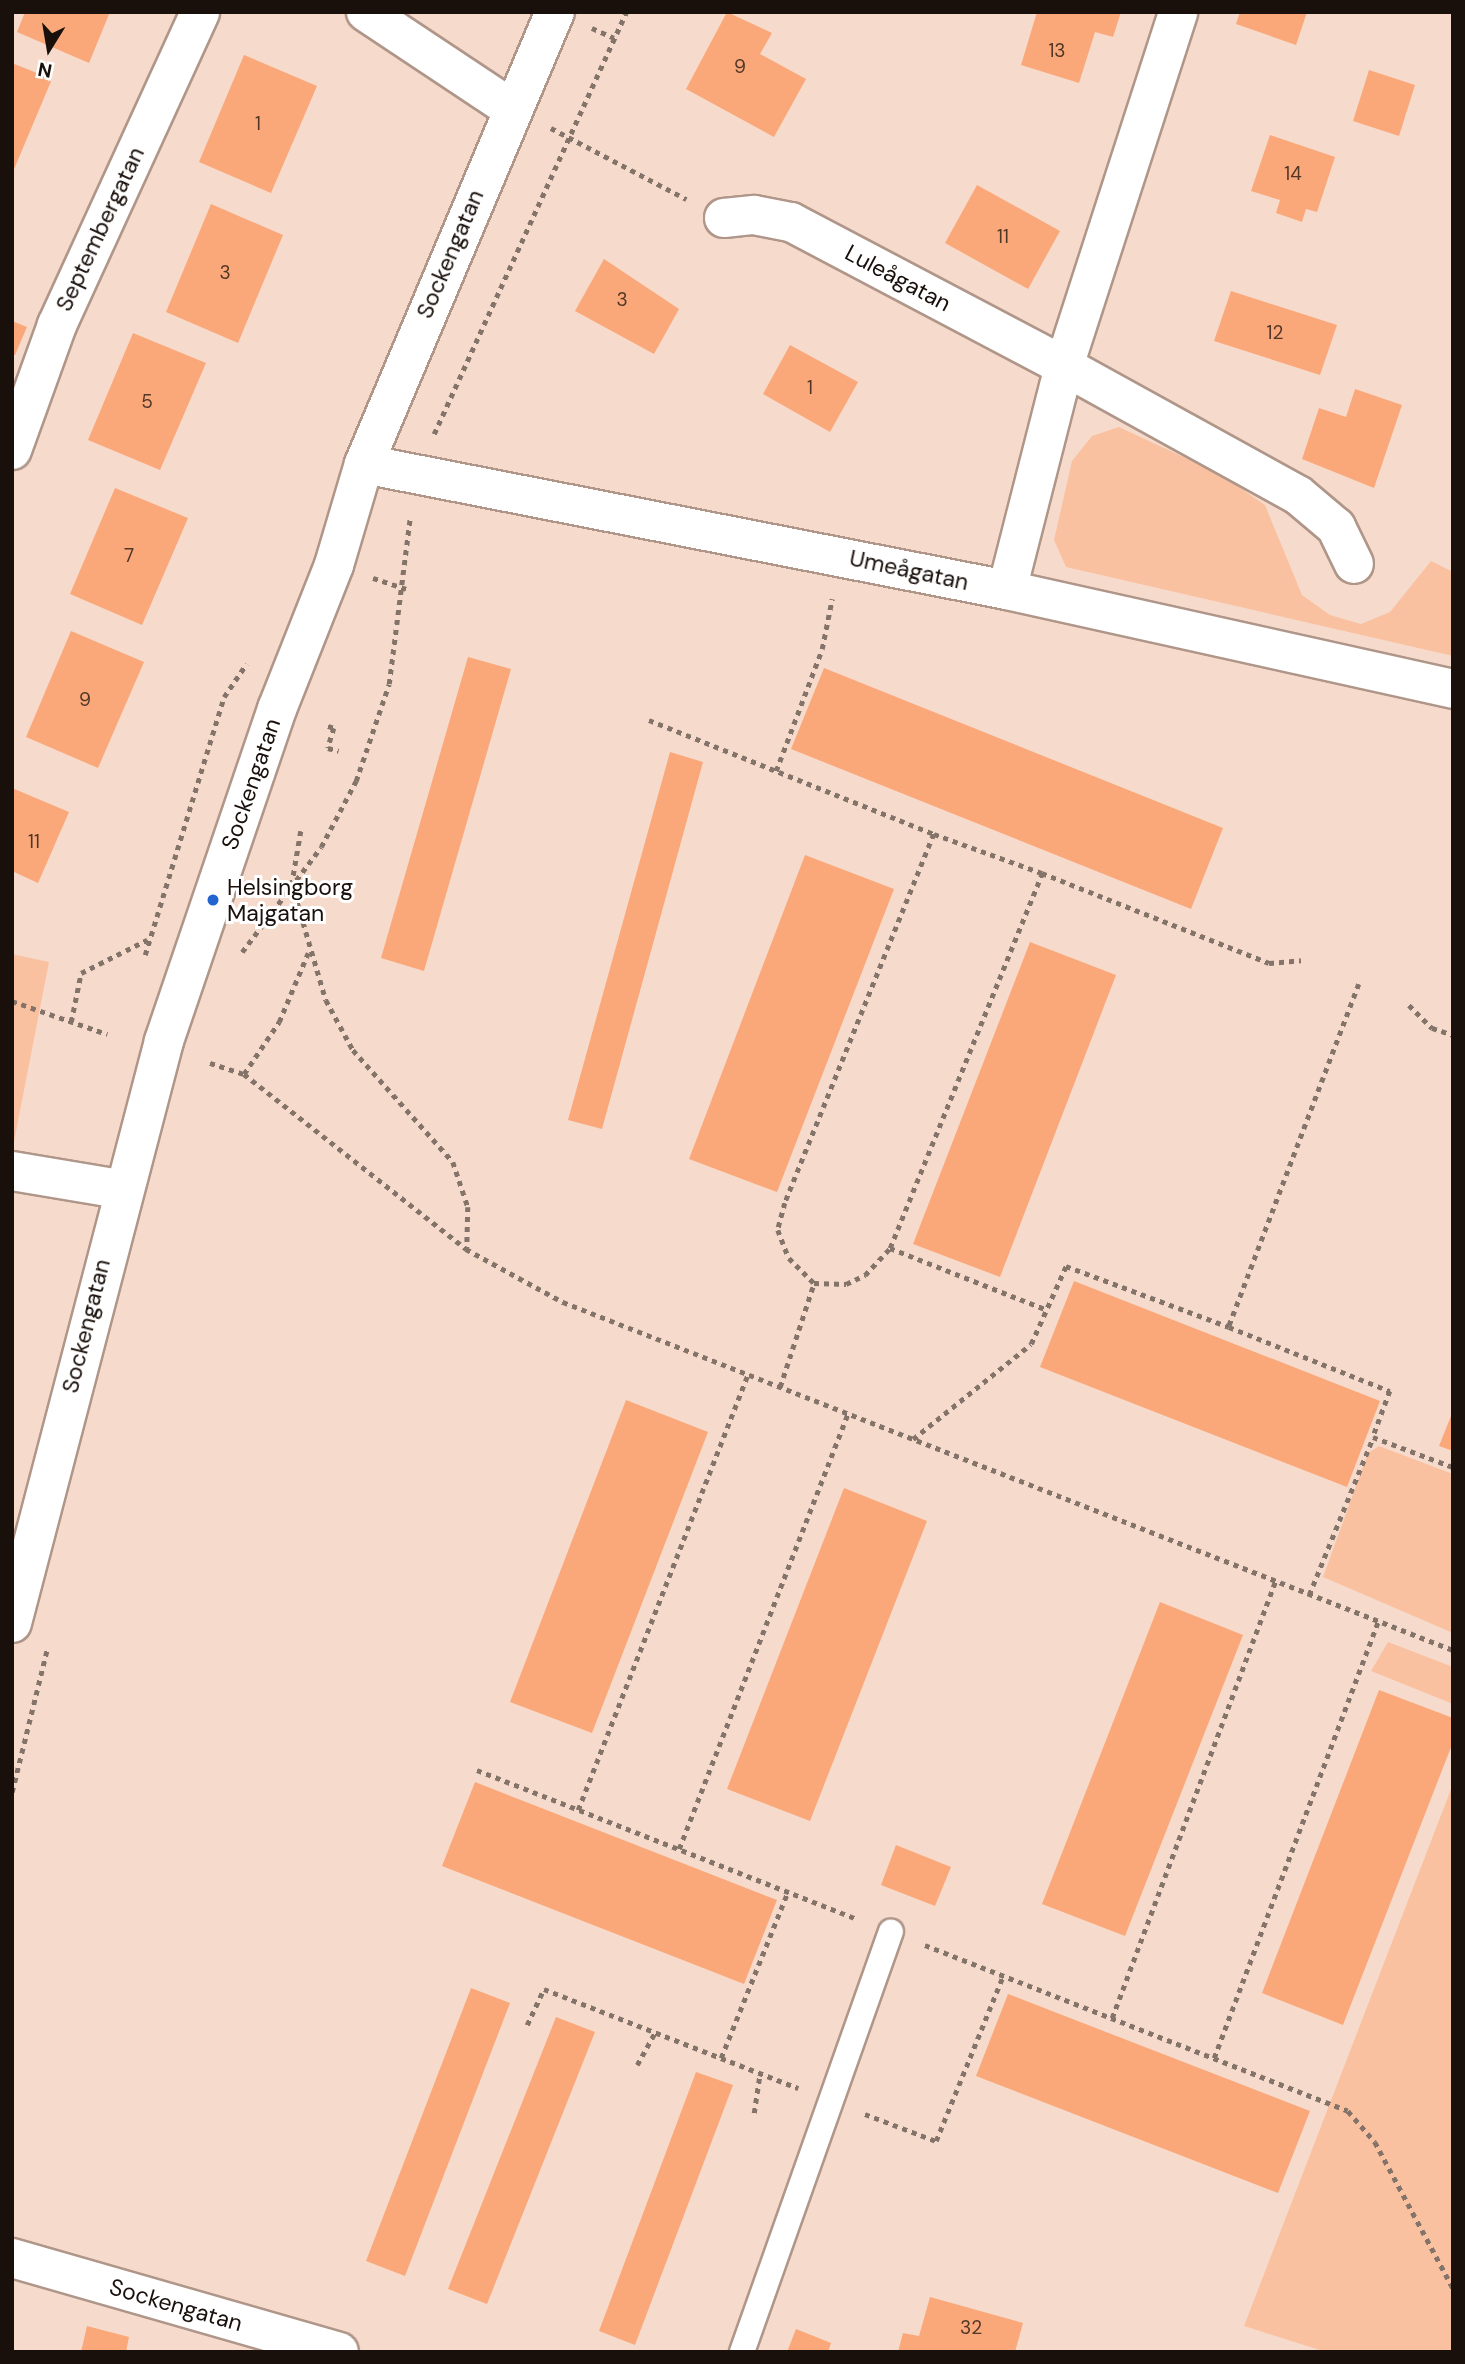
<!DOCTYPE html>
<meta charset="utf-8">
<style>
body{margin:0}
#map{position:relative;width:1465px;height:2364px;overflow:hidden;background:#f6dbcd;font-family:"DM Sans",sans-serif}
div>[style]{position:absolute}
.green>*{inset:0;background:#fac1a1}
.building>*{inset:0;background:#faa879}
.path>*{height:4.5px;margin-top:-2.25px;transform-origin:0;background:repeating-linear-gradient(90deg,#847369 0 5px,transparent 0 10px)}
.roads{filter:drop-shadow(2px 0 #af9689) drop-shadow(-2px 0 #af9689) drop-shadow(0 2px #af9689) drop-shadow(0 -2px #af9689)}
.service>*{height:24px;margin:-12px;padding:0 12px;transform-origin:12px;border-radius:12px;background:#fff}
.minor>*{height:38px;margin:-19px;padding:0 19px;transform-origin:19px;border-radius:19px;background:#fff}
.tertiary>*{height:38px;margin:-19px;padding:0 19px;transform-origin:19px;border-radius:19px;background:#fff}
.dots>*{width:19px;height:19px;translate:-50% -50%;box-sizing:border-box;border:4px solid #fff;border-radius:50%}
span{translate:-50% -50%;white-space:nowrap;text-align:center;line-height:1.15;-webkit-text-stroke:6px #fff;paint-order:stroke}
.number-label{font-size:19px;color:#513626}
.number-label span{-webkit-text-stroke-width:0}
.street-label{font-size:23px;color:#19100b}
.poi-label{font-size:23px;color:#19100b}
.left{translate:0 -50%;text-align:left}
.frame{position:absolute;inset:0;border:14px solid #19100b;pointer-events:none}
.north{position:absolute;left:14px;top:14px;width:70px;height:70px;-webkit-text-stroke:5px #fff;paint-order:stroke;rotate:191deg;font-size:19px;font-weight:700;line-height:28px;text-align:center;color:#19100b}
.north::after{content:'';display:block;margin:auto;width:24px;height:32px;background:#19100b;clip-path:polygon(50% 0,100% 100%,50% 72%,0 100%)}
</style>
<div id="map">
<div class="green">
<i style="clip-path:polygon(1119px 427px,1218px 473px,1265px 505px,1302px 595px,1330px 615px,1361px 624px,1390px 612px,1431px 561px,1453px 572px,1453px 656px,1066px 567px,1054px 540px,1072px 461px,1092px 436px)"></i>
<i style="clip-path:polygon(12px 954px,49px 962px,12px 1152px)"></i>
<i style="clip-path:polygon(1379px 1446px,1453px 1474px,1453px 1633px,1323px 1577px,1368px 1453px)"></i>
<i style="clip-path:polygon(1388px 1642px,1453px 1667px,1453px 1704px,1371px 1671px)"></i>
<i style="clip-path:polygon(1453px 1784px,1453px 2352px,1326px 2352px,1244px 2326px)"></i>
</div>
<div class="building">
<i style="clip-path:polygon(25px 12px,110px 12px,89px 63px,17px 32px)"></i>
<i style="clip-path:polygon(727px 12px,772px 33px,760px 54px,806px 79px,774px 137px,686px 89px)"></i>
<i style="clip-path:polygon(1037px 12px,1121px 12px,1113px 37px,1095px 32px,1079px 83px,1021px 65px)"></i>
<i style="clip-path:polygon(1240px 12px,1307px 12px,1296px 45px,1236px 24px)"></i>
<i style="clip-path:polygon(244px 55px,317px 86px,271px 193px,199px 162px)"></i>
<i style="clip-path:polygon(12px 63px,52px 79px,12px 174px)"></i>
<i style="clip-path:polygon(1369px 70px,1415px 85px,1399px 136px,1353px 121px)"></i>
<i style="clip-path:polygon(1270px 135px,1335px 157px,1317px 212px,1306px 209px,1302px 222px,1276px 213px,1280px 200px,1251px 191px)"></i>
<i style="clip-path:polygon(977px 185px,1060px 231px,1028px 289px,945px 243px)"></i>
<i style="clip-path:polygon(211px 204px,283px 235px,238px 343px,166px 312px)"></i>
<i style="clip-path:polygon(604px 259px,679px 309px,654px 354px,575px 311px)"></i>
<i style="clip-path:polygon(1231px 291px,1337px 325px,1320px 375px,1214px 341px)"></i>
<i style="clip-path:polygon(12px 321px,27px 327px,15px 355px,12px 354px)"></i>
<i style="clip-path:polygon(133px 333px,206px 363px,160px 470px,88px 440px)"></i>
<i style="clip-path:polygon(790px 345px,858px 382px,830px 432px,763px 394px)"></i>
<i style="clip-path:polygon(1355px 389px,1402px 405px,1374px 488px,1302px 459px,1319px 408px,1346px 417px)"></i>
<i style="clip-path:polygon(115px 488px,188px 518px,142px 625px,70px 594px)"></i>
<i style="clip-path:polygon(71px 631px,144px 662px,98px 768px,26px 737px)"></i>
<i style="clip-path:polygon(468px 657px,511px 669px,424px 971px,381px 958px)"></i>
<i style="clip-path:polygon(824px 668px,1223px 828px,1191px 909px,791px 749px)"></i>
<i style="clip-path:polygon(670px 752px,703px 762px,602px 1129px,568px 1120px)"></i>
<i style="clip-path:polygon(12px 788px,69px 812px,38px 883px,12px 871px)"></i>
<i style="clip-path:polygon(805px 855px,894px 889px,777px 1192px,689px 1159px)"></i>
<i style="clip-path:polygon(1030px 942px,1116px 975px,1000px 1277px,913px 1244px)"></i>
<i style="clip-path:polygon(1074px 1281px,1380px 1401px,1347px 1487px,1040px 1367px)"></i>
<i style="clip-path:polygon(626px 1400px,708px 1432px,592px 1733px,510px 1702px)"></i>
<i style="clip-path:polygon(1453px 1411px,1453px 1451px,1439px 1446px)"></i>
<i style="clip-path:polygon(844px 1488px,927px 1521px,810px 1821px,727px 1789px)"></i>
<i style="clip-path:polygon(1160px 1602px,1243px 1635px,1125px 1936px,1042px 1904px)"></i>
<i style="clip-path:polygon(1379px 1690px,1453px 1718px,1453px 1742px,1343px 2025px,1262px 1993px)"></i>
<i style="clip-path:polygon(475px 1782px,777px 1900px,744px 1984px,442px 1866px)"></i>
<i style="clip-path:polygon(896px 1845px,951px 1867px,935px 1906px,881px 1885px)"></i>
<i style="clip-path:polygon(471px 1988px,510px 2003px,405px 2276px,366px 2261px)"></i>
<i style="clip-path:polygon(1008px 1994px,1310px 2111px,1278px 2193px,976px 2076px)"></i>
<i style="clip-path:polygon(556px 2017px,595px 2032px,487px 2304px,448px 2289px)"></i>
<i style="clip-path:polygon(696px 2072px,733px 2085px,635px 2345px,599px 2331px)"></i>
<i style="clip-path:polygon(930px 2297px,1023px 2323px,1015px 2352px,898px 2352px,903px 2333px,919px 2336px)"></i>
<i style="clip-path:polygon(87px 2326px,129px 2337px,126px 2352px,81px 2352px)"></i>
<i style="clip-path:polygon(796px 2329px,831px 2343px,828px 2352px,787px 2352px)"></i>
</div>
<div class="path">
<i style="left:592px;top:28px;width:24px;rotate:24deg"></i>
<i style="left:551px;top:128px;width:153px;rotate:27.7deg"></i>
<i style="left:434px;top:434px;width:464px;rotate:-65.5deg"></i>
<i style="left:373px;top:578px;width:35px;rotate:18deg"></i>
<i style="left:649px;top:720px;width:307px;rotate:21.8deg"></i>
<i style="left:934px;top:834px;width:398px;rotate:112deg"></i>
<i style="left:785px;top:1203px;width:28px;rotate:105deg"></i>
<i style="left:778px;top:1230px;width:30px;rotate:69deg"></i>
<i style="left:789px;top:1258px;width:35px;rotate:45deg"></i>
<i style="left:328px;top:726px;width:6px;rotate:18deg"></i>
<i style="left:334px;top:728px;width:21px;rotate:107deg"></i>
<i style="left:328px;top:748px;width:11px;rotate:15deg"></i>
<i style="left:776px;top:771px;width:130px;rotate:-69.3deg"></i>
<i style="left:822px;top:649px;width:51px;rotate:-78.7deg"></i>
<i style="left:301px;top:831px;width:54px;rotate:99.6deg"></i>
<i style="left:292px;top:884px;width:121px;rotate:73.7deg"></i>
<i style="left:326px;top:1000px;width:57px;rotate:61.6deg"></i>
<i style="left:353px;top:1050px;width:150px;rotate:48.2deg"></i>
<i style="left:453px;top:1162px;width:47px;rotate:71.6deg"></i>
<i style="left:468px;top:1207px;width:41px;rotate:91.4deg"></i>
<i style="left:934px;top:834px;width:115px;rotate:19.9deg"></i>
<i style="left:242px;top:952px;width:131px;rotate:-53deg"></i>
<i style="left:321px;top:847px;width:75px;rotate:-62.1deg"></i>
<i style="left:356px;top:781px;width:102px;rotate:-71.2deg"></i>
<i style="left:389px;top:684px;width:168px;rotate:-82.8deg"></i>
<i style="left:145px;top:955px;width:270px;rotate:-73deg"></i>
<i style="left:224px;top:697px;width:40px;rotate:-56deg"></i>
<i style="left:1359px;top:984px;width:367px;rotate:110.8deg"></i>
<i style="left:1229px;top:1327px;width:173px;rotate:21.7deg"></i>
<i style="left:1390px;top:1391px;width:49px;rotate:110.3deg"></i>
<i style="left:12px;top:1001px;width:101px;rotate:19.2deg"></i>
<i style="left:1409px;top:1005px;width:33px;rotate:45deg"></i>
<i style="left:1432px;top:1028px;width:22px;rotate:18deg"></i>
<i style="left:71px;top:1022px;width:50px;rotate:-78.5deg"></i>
<i style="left:81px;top:973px;width:74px;rotate:-26.6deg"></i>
<i style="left:210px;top:1063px;width:36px;rotate:18deg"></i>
<i style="left:244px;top:1074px;width:283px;rotate:38.2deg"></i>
<i style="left:466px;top:1249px;width:111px;rotate:28.7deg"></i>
<i style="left:563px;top:1302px;width:956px;rotate:21.36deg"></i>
<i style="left:244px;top:1074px;width:63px;rotate:-56.1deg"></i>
<i style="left:279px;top:1022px;width:75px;rotate:-67.2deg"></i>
<i style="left:890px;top:1248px;width:169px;rotate:21.5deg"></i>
<i style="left:780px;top:1387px;width:109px;rotate:-71.9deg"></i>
<i style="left:814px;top:1283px;width:32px;rotate:2deg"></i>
<i style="left:846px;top:1284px;width:21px;rotate:-25deg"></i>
<i style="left:865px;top:1275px;width:37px;rotate:-47deg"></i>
<i style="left:890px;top:1248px;width:405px;rotate:-67.9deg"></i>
<i style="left:1042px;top:873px;width:244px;rotate:21.6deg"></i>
<i style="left:1269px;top:963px;width:32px;rotate:-5deg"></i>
<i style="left:913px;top:1439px;width:151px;rotate:-38.8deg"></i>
<i style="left:1031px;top:1344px;width:85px;rotate:-65.8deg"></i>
<i style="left:1066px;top:1266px;width:174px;rotate:20.5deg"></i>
<i style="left:1309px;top:1595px;width:170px;rotate:-67.9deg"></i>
<i style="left:1373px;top:1437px;width:85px;rotate:20.6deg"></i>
<i style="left:477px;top:1770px;width:409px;rotate:21.4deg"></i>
<i style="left:12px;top:1792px;width:146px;rotate:-76.2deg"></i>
<i style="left:578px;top:1810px;width:468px;rotate:-68.7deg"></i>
<i style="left:679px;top:1849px;width:468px;rotate:-68.8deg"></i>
<i style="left:925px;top:1945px;width:454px;rotate:21.4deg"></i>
<i style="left:1348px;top:2111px;width:41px;rotate:48.9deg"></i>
<i style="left:1375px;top:2142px;width:166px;rotate:61.9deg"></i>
<i style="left:1112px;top:2018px;width:466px;rotate:-69.5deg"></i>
<i style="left:527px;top:2025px;width:40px;rotate:-65deg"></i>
<i style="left:544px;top:1989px;width:273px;rotate:21.3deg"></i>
<i style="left:721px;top:2058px;width:180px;rotate:-68.1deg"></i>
<i style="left:1214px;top:2058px;width:466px;rotate:-69.4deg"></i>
<i style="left:637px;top:2065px;width:37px;rotate:-61deg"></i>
<i style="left:754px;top:2113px;width:40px;rotate:-81.5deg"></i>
<i style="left:865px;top:2114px;width:76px;rotate:20.8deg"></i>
<i style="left:936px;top:2141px;width:178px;rotate:-67.9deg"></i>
</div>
<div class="roads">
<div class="service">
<i style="left:742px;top:2352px;width:446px;rotate:-70.5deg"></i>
</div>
<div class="minor">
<i style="left:366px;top:12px;width:175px;rotate:33.6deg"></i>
<i style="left:724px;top:218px;width:30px;rotate:-6deg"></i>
<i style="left:754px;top:215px;width:38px;rotate:11deg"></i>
<i style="left:791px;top:222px;width:309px;rotate:27.8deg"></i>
<i style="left:1064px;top:366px;width:267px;rotate:28.9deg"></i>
<i style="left:1298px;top:495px;width:50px;rotate:40.1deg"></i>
<i style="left:1336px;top:527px;width:41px;rotate:64.1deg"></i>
<i style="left:12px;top:450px;width:133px;rotate:-70.2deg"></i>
<i style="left:57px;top:325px;width:344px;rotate:-65.4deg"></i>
<i style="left:364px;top:464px;width:655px;rotate:11.09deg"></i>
<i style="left:1007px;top:590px;width:457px;rotate:12.5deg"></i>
<i style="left:1007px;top:590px;width:231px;rotate:-75.7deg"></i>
<i style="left:1064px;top:366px;width:372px;rotate:-72.1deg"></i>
<i style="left:12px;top:1171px;width:109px;rotate:9.5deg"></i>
<i style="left:12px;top:2258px;width:340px;rotate:16deg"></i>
</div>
<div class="tertiary">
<i style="left:12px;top:1623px;width:602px;rotate:-75.36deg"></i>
<i style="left:164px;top:1041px;width:351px;rotate:-71.2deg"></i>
<i style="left:277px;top:709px;width:155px;rotate:-68.4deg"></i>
<i style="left:334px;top:565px;width:105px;rotate:-73.5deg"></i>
<i style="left:364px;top:464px;width:491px;rotate:-67.1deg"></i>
</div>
</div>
<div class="dots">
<i style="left:213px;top:900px;background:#2265d1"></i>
</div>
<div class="number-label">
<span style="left:1057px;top:51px">13</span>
<span style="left:740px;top:67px">9</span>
<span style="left:258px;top:124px">1</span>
<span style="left:1293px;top:174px">14</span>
<span style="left:1003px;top:237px">11</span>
<span style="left:225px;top:273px">3</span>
<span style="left:622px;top:300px">3</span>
<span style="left:1275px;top:333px">12</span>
<span style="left:810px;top:388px">1</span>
<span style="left:147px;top:402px">5</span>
<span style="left:129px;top:556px">7</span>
<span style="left:85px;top:700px">9</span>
<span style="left:34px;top:842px">11</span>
<span style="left:971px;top:2328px">32</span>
</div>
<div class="street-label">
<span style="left:100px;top:229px;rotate:-65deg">Septembergatan</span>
<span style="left:450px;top:254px;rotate:-67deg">Sockengatan</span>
<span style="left:898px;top:278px;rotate:28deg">Luleågatan</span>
<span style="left:909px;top:570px;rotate:12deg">Umeågatan</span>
<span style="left:251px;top:784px;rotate:-71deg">Sockengatan</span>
<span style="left:86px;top:1326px;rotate:-76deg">Sockengatan</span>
<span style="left:176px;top:2305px;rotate:16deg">Sockengatan</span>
</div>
<div class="poi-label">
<span class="left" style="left:227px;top:900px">Helsingborg<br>Majgatan</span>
</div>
<div class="frame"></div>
<div class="north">N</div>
</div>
